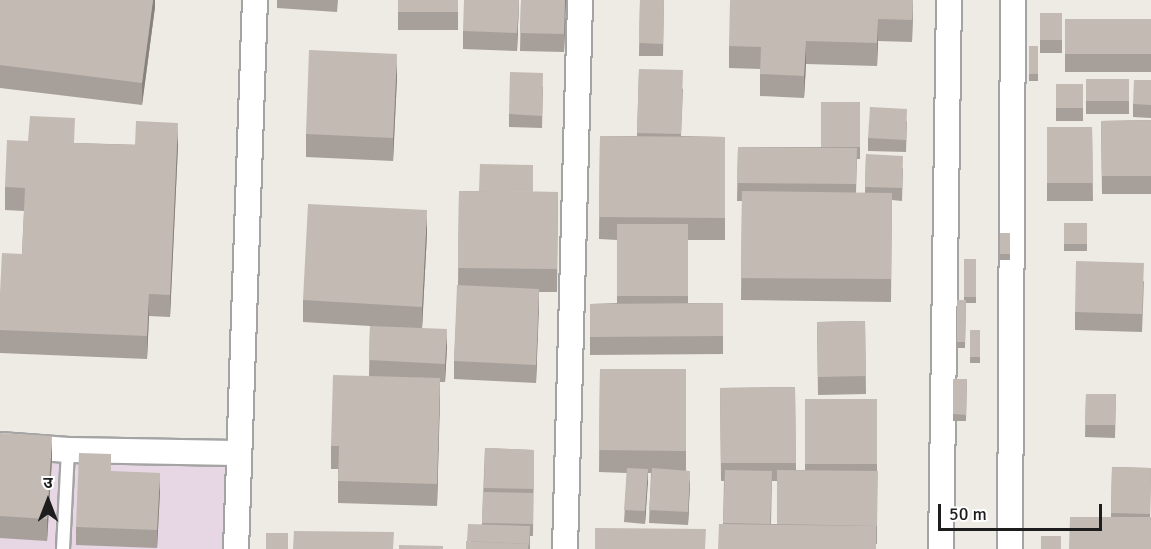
<!DOCTYPE html>
<meta charset="utf-8">
<style>
body{margin:0}
#map{position:relative;width:1151px;height:549px;overflow:hidden;background:#eeebe4;font-family:Signika,"Noto Sans Devanagari",sans-serif}
div>[style]{position:absolute}
.industrial>*{inset:0;background:#e7d6e3}
.roads{filter:drop-shadow(2px 0 #a4a4a4) drop-shadow(-2px 0 #a4a4a4) drop-shadow(0 2px #a4a4a4) drop-shadow(0 -2px #a4a4a4)}
.service>*{height:12px;margin:-6px;padding:0 6px;transform-origin:6px;border-radius:6px;background:#fff}
.minor>*{height:24px;margin:-12px;padding:0 12px;transform-origin:12px;border-radius:12px;background:#fff}
.wall>*{inset:0;background:#a7a09a}
.shaded-wall>*{inset:0;background:#88827d}
.building>*{inset:0;background:#c2bab3}
span{translate:-50% -50%;white-space:nowrap;text-align:center;line-height:1.15;-webkit-text-stroke:5px #fff;paint-order:stroke}
.north{position:absolute;left:18px;top:471px;width:60px;height:60px;-webkit-text-stroke:4px #fff;paint-order:stroke;rotate:0deg;font-size:16px;font-weight:700;line-height:24px;text-align:center;color:#1d1d1d}
.north::after{content:'';display:block;margin:auto;width:21px;height:27px;background:#1d1d1d;clip-path:polygon(50% 0,100% 100%,50% 72%,0 100%)}
.scale{position:absolute;left:938px;top:504px;width:164px;height:27px;box-sizing:border-box;border:3px solid #1d1d1d;border-top:0;padding-left:8px;font-size:18px;line-height:21px;white-space:nowrap;color:#1d1d1d;-webkit-text-stroke:4px #fff;paint-order:stroke}
</style>
<div id="map">
<div class="industrial">
<i style="clip-path:polygon(0 445px,234px 452px,231px 549px,0 549px)"></i>
</div>
<div class="roads">
<div class="service">
<i style="left:63px;top:549px;width:99px;rotate:-87.1deg"></i>
</div>
<div class="minor">
<i style="left:0;top:445px;width:68px;rotate:4.2deg"></i>
<i style="left:68px;top:450px;width:169px;rotate:1deg"></i>
<i style="left:236px;top:549px;width:549px;rotate:-88.02deg"></i>
<i style="left:565px;top:549px;width:549px;rotate:-88.43deg"></i>
<i style="left:941px;top:549px;width:549px;rotate:-89.17deg"></i>
<i style="left:1010px;top:549px;width:549px;rotate:-89.69deg"></i>
</div>
</div>
<div class="wall">
<i style="clip-path:polygon(0 0,155px 0,155px 7px,142px 105px,0 88px)"></i>
<i style="clip-path:polygon(277px 0,338px 0,337px 12px,277px 8px)"></i>
<i style="clip-path:polygon(398px 0,458px 0,458px 30px,398px 30px)"></i>
<i style="clip-path:polygon(519px 0,517px 51px,463px 49px,463px 31px)"></i>
<i style="clip-path:polygon(521px 0,566px 0,564px 52px,520px 51px)"></i>
<i style="clip-path:polygon(640px 0,664px 0,663px 56px,639px 56px)"></i>
<i style="clip-path:polygon(913px 0,912px 42px,878px 41px,877px 66px,806px 64px,804px 98px,760px 96px,760px 69px,729px 68px,729px 46px)"></i>
<i style="clip-path:polygon(1040px 13px,1062px 13px,1062px 53px,1040px 53px)"></i>
<i style="clip-path:polygon(1065px 19px,1151px 19px,1151px 72px,1065px 72px)"></i>
<i style="clip-path:polygon(1029px 46px,1038px 46px,1038px 81px,1029px 81px)"></i>
<i style="clip-path:polygon(639px 69px,683px 89px,681px 136px,725px 137px,725px 240px,688px 240px,688px 303px,723px 303px,723px 354px,590px 355px,590px 304px,617px 303px,617px 240px,599px 239px,600px 136px,637px 136px)"></i>
<i style="clip-path:polygon(397px 77px,393px 161px,306px 157px,306px 134px)"></i>
<i style="clip-path:polygon(1086px 79px,1129px 79px,1129px 114px,1086px 114px)"></i>
<i style="clip-path:polygon(1151px 80px,1151px 118px,1133px 117px,1133px 104px)"></i>
<i style="clip-path:polygon(1056px 84px,1083px 84px,1083px 121px,1056px 121px)"></i>
<i style="clip-path:polygon(543px 86px,542px 128px,509px 127px,509px 114px)"></i>
<i style="clip-path:polygon(860px 102px,860px 159px,857px 159px,856px 193px,865px 193px,866px 154px,903px 168px,902px 201px,892px 200px,891px 302px,741px 300px,742px 201px,737px 201px,738px 147px,821px 147px)"></i>
<i style="clip-path:polygon(1151px 120px,1151px 194px,1102px 194px,1101px 121px)"></i>
<i style="clip-path:polygon(907px 121px,906px 152px,868px 151px,868px 138px)"></i>
<i style="clip-path:polygon(1047px 127px,1092px 127px,1093px 201px,1047px 201px)"></i>
<i style="clip-path:polygon(75px 143px,178px 146px,170px 317px,149px 316px,147px 359px,0 353px,0 293px,22px 254px,24px 211px,5px 210px,5px 187px)"></i>
<i style="clip-path:polygon(459px 191px,558px 192px,557px 292px,539px 292px,536px 383px,454px 379px,454px 361px,458px 285px)"></i>
<i style="clip-path:polygon(1064px 223px,1087px 223px,1087px 251px,1064px 251px)"></i>
<i style="clip-path:polygon(427px 233px,422px 328px,447px 347px,445px 382px,440px 382px,437px 506px,338px 503px,338px 469px,331px 469px,331px 446px,369px 376px,370px 326px,303px 322px,303px 300px)"></i>
<i style="clip-path:polygon(1000px 233px,1010px 233px,1010px 260px,1000px 260px)"></i>
<i style="clip-path:polygon(964px 259px,976px 259px,976px 303px,966px 303px,965px 348px,957px 348px,957px 300px,964px 300px)"></i>
<i style="clip-path:polygon(1144px 281px,1142px 332px,1075px 330px,1075px 312px)"></i>
<i style="clip-path:polygon(865px 321px,866px 394px,818px 395px,817px 322px)"></i>
<i style="clip-path:polygon(970px 330px,980px 330px,980px 363px,970px 363px)"></i>
<i style="clip-path:polygon(600px 369px,686px 369px,686px 470px,690px 483px,688px 525px,649px 523px,651px 473px,648px 473px,645px 524px,624px 522px,627px 473px,599px 472px)"></i>
<i style="clip-path:polygon(953px 379px,967px 379px,966px 421px,953px 421px)"></i>
<i style="clip-path:polygon(evenodd,795px 387px,796px 470px,805px 470px,805px 399px,877px 399px,877px 544px,723px 524px,724px 481px,721px 481px,720px 388px,795px 387px,772px 481px,777px 481px,777px 524px,771px 524px,772px 481px)"></i>
<i style="clip-path:polygon(1086px 394px,1116px 394px,1115px 438px,1085px 437px)"></i>
<i style="clip-path:polygon(0 433px,52px 459px,47px 541px,0 538px)"></i>
<i style="clip-path:polygon(485px 448px,534px 450px,533px 536px,530px 536px,530px 549px,466px 549px,482px 524px)"></i>
<i style="clip-path:polygon(1112px 467px,1151px 468px,1150px 517px,1111px 517px)"></i>
<i style="clip-path:polygon(111px 471px,160px 491px,157px 548px,76px 545px,76px 527px)"></i>
</div>
<div class="shaded-wall">
<i style="clip-path:polygon(153px 0,155px 0,155px 7px,142px 105px,142px 83px)"></i>
<i style="clip-path:polygon(519px 0,517px 51px,517px 33px)"></i>
<i style="clip-path:polygon(565px 0,566px 0,564px 52px,564px 34px)"></i>
<i style="clip-path:polygon(913px 0,912px 42px,912px 20px)"></i>
<i style="clip-path:polygon(878px 19px,878px 41px,877px 66px,877px 43px)"></i>
<i style="clip-path:polygon(806px 41px,806px 64px,804px 98px,804px 76px)"></i>
<i style="clip-path:polygon(397px 54px,397px 77px,393px 161px,393px 138px)"></i>
<i style="clip-path:polygon(178px 123px,178px 146px,170px 317px,170px 295px)"></i>
<i style="clip-path:polygon(427px 210px,427px 233px,422px 329px,422px 307px)"></i>
<i style="clip-path:polygon(539px 289px,539px 307px,536px 383px,536px 365px)"></i>
<i style="clip-path:polygon(149px 294px,149px 316px,147px 359px,147px 336px)"></i>
<i style="clip-path:polygon(447px 329px,447px 347px,445px 382px,445px 364px)"></i>
<i style="clip-path:polygon(440px 378px,440px 401px,437px 506px,437px 484px)"></i>
<i style="clip-path:polygon(52px 436px,52px 459px,47px 541px,47px 519px)"></i>
<i style="clip-path:polygon(648px 469px,648px 482px,645px 524px,645px 511px)"></i>
<i style="clip-path:polygon(690px 471px,690px 483px,688px 525px,688px 512px)"></i>
<i style="clip-path:polygon(160px 473px,160px 491px,157px 548px,157px 530px)"></i>
</div>
<div class="building">
<i style="clip-path:polygon(0 0,153px 0,142px 83px,0 65px)"></i>
<i style="clip-path:polygon(398px 0,458px 0,458px 12px,398px 12px)"></i>
<i style="clip-path:polygon(464px 0,519px 0,517px 33px,463px 31px)"></i>
<i style="clip-path:polygon(521px 0,565px 0,564px 34px,520px 33px)"></i>
<i style="clip-path:polygon(640px 0,664px 0,663px 44px,639px 43px)"></i>
<i style="clip-path:polygon(730px 0,913px 0,912px 20px,878px 19px,877px 43px,806px 41px,804px 76px,760px 74px,761px 47px,729px 46px)"></i>
<i style="clip-path:polygon(1040px 13px,1062px 13px,1062px 40px,1040px 40px)"></i>
<i style="clip-path:polygon(1065px 19px,1151px 19px,1151px 54px,1065px 54px)"></i>
<i style="clip-path:polygon(1029px 46px,1038px 46px,1038px 74px,1029px 74px)"></i>
<i style="clip-path:polygon(309px 50px,397px 54px,393px 138px,306px 134px)"></i>
<i style="clip-path:polygon(639px 69px,683px 70px,681px 134px,637px 133px)"></i>
<i style="clip-path:polygon(510px 72px,543px 73px,542px 116px,509px 114px)"></i>
<i style="clip-path:polygon(1086px 79px,1129px 79px,1129px 101px,1086px 101px)"></i>
<i style="clip-path:polygon(1134px 80px,1151px 80px,1151px 105px,1133px 104px)"></i>
<i style="clip-path:polygon(1056px 84px,1083px 84px,1083px 108px,1056px 108px)"></i>
<i style="clip-path:polygon(821px 102px,860px 102px,860px 147px,821px 147px)"></i>
<i style="clip-path:polygon(870px 107px,907px 109px,906px 140px,868px 138px)"></i>
<i style="clip-path:polygon(30px 116px,75px 118px,74px 143px,135px 145px,136px 121px,178px 123px,170px 295px,149px 294px,147px 336px,0 330px,0 293px,2px 253px,22px 254px,25px 188px,5px 187px,7px 140px,28px 141px)"></i>
<i style="clip-path:polygon(1151px 120px,1151px 176px,1102px 176px,1101px 121px)"></i>
<i style="clip-path:polygon(1047px 127px,1092px 127px,1093px 183px,1047px 183px)"></i>
<i style="clip-path:polygon(600px 136px,725px 137px,725px 218px,599px 217px)"></i>
<i style="clip-path:polygon(738px 147px,857px 148px,856px 184px,737px 183px)"></i>
<i style="clip-path:polygon(866px 154px,903px 156px,902px 188px,865px 187px)"></i>
<i style="clip-path:polygon(480px 164px,533px 165px,533px 192px,479px 191px)"></i>
<i style="clip-path:polygon(459px 191px,558px 192px,557px 269px,458px 268px)"></i>
<i style="clip-path:polygon(742px 191px,892px 193px,891px 279px,741px 278px)"></i>
<i style="clip-path:polygon(308px 204px,427px 210px,422px 307px,303px 300px)"></i>
<i style="clip-path:polygon(1064px 223px,1087px 223px,1087px 244px,1064px 244px)"></i>
<i style="clip-path:polygon(617px 224px,688px 224px,688px 296px,617px 296px)"></i>
<i style="clip-path:polygon(1000px 233px,1010px 233px,1010px 254px,1000px 254px)"></i>
<i style="clip-path:polygon(964px 259px,976px 259px,976px 297px,964px 297px)"></i>
<i style="clip-path:polygon(1076px 261px,1144px 263px,1142px 314px,1075px 312px)"></i>
<i style="clip-path:polygon(457px 285px,539px 289px,536px 365px,454px 361px)"></i>
<i style="clip-path:polygon(957px 300px,966px 300px,965px 342px,957px 342px)"></i>
<i style="clip-path:polygon(723px 303px,723px 336px,590px 337px,590px 304px)"></i>
<i style="clip-path:polygon(865px 321px,866px 376px,818px 377px,817px 322px)"></i>
<i style="clip-path:polygon(370px 326px,447px 329px,445px 364px,369px 360px)"></i>
<i style="clip-path:polygon(970px 330px,980px 330px,980px 357px,970px 357px)"></i>
<i style="clip-path:polygon(600px 369px,686px 369px,686px 451px,599px 450px)"></i>
<i style="clip-path:polygon(333px 375px,440px 378px,437px 484px,338px 481px,339px 446px,331px 446px)"></i>
<i style="clip-path:polygon(953px 379px,967px 379px,966px 415px,953px 414px)"></i>
<i style="clip-path:polygon(795px 387px,796px 463px,721px 463px,720px 388px)"></i>
<i style="clip-path:polygon(1086px 394px,1116px 394px,1115px 425px,1085px 425px)"></i>
<i style="clip-path:polygon(805px 399px,877px 399px,877px 464px,805px 464px)"></i>
<i style="clip-path:polygon(0 433px,52px 436px,47px 519px,0 516px)"></i>
<i style="clip-path:polygon(485px 448px,534px 450px,534px 489px,484px 488px)"></i>
<i style="clip-path:polygon(79px 453px,111px 454px,111px 471px,160px 473px,157px 530px,76px 527px)"></i>
<i style="clip-path:polygon(1112px 467px,1151px 468px,1150px 514px,1111px 513px)"></i>
<i style="clip-path:polygon(627px 468px,648px 469px,645px 511px,624px 510px)"></i>
<i style="clip-path:polygon(652px 468px,690px 471px,688px 512px,649px 510px)"></i>
<i style="clip-path:polygon(725px 470px,772px 471px,770px 524px,723px 523px)"></i>
<i style="clip-path:polygon(777px 470px,878px 471px,877px 526px,777px 524px)"></i>
<i style="clip-path:polygon(483px 492px,533px 493px,533px 524px,482px 523px)"></i>
<i style="clip-path:polygon(1070px 517px,1151px 517px,1151px 549px,1069px 549px)"></i>
<i style="clip-path:polygon(468px 524px,530px 526px,529px 546px,528px 544px,467px 541px)"></i>
<i style="clip-path:polygon(719px 524px,876px 526px,876px 549px,718px 549px)"></i>
<i style="clip-path:polygon(595px 528px,706px 529px,705px 549px,595px 549px)"></i>
<i style="clip-path:polygon(294px 531px,394px 532px,393px 549px,293px 549px)"></i>
<i style="clip-path:polygon(266px 533px,288px 533px,288px 549px,266px 549px)"></i>
<i style="clip-path:polygon(1041px 536px,1061px 536px,1061px 549px,1041px 549px)"></i>
<i style="clip-path:polygon(466px 541px,528px 544px,528px 549px,466px 549px)"></i>
<i style="clip-path:polygon(399px 545px,443px 546px,443px 549px,399px 549px)"></i>
</div>
<div class="north">उ</div>
<div class="scale">50 m</div>
</div>
